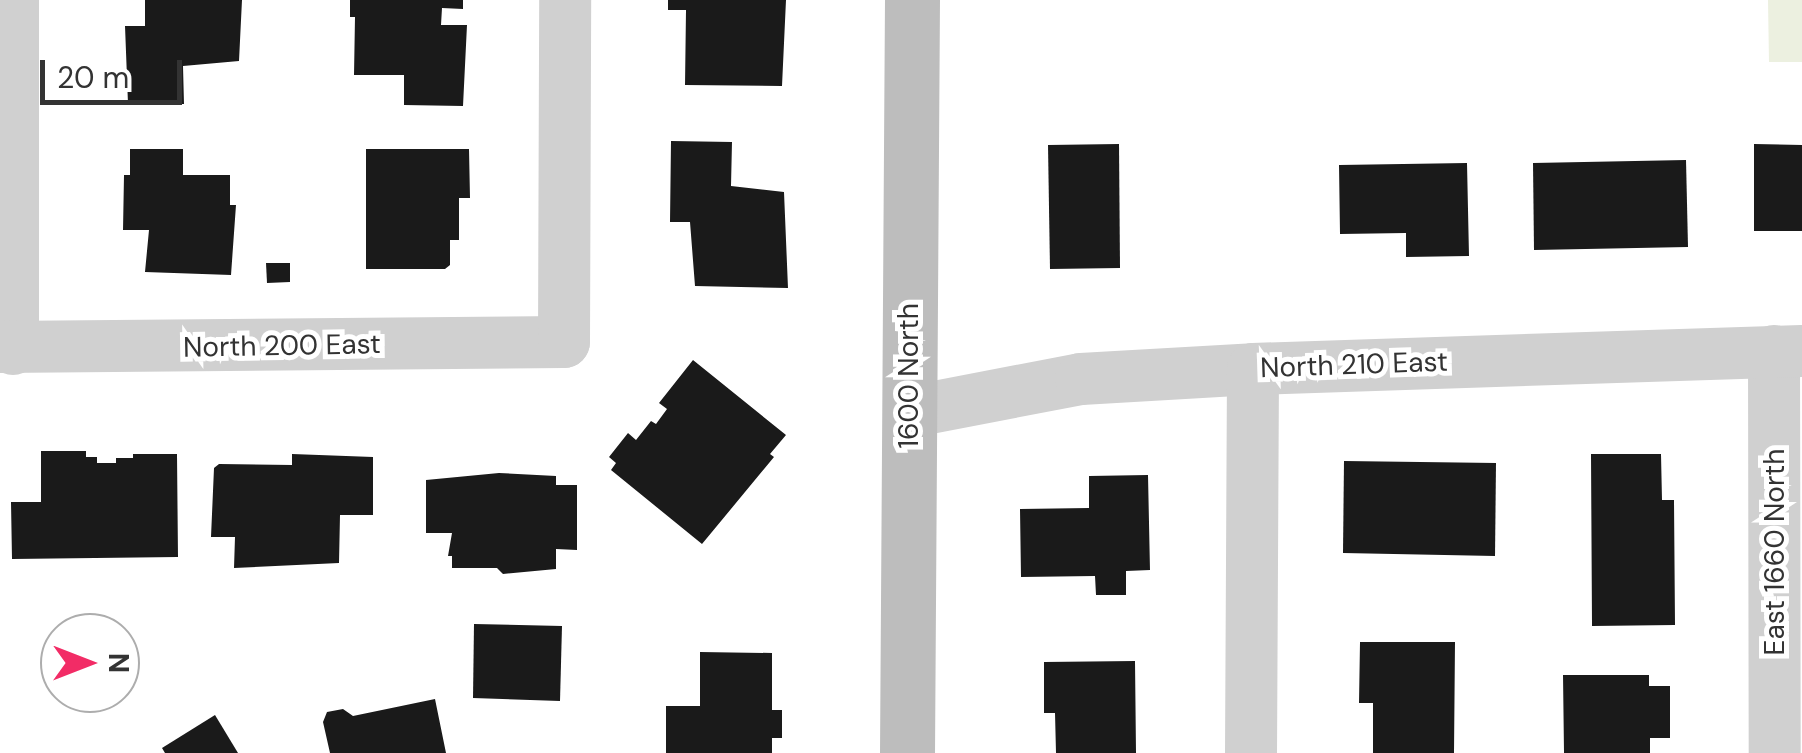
<!DOCTYPE html>
<style>
body{margin:0}
#map{position:relative;width:1802px;height:753px;overflow:hidden;background:#fff;font-family:"DM Sans",sans-serif}
div>[style]{position:absolute}
.green>*{inset:0;background:#ecf0e0}
.building>*{inset:0;background:#1a1a1a}
.minor>*{height:52px;margin:-26px;padding:0 26px;transform-origin:26px;border-radius:26px;background:#d0d0d0}
.secondary>*{height:55px;margin:-27.5px;padding:0 27.5px;transform-origin:27.5px;border-radius:27.5px;background:#bdbdbd}
span{translate:-50% -50%;white-space:nowrap;text-align:center;line-height:1.15;-webkit-text-stroke:10px #fff;paint-order:stroke}
.street-label{font-size:28px;color:#333}
.north{position:absolute;left:40px;top:613px;width:100px;height:100px;box-sizing:border-box;background:#fff;border:2px solid #adadad;border-radius:50%;rotate:90deg;font-size:28px;font-weight:700;line-height:40px;text-align:center;color:#333}
.north::after{content:'';display:block;margin:auto;width:35px;height:45px;background:#f22c66;clip-path:polygon(50% 0,100% 100%,50% 72%,0 100%)}
.scale{position:absolute;left:40px;top:60px;width:142px;height:45px;box-sizing:border-box;border:5px solid #333;border-top:0;padding-left:12px;font-size:30px;line-height:35px;white-space:nowrap;color:#333;-webkit-text-stroke:8px #fff;paint-order:stroke}
</style>
<div id="map">
<div class="green">
<i style="clip-path:polygon(1768px 0,1802px 0,1802px 62px,1769px 62px)"></i>
</div>
<div class="building">
<i style="clip-path:polygon(145px 0,242px 0,239px 61px,183px 66px,184px 104px,128px 104px,125px 26px,145px 26px)"></i>
<i style="clip-path:polygon(350px 0,463px 0,463px 9px,442px 8px,441px 25px,467px 25px,463px 106px,404px 105px,404px 75px,354px 75px,355px 17px,350px 17px)"></i>
<i style="clip-path:polygon(668px 0,786px 0,782px 86px,685px 85px,686px 10px,668px 10px)"></i>
<i style="clip-path:polygon(671px 141px,732px 142px,731px 186px,784px 192px,788px 288px,695px 286px,690px 222px,670px 222px)"></i>
<i style="clip-path:polygon(1119px 144px,1120px 268px,1050px 269px,1048px 145px)"></i>
<i style="clip-path:polygon(1754px 144px,1802px 145px,1802px 231px,1754px 231px)"></i>
<i style="clip-path:polygon(130px 149px,183px 149px,183px 175px,230px 175px,230px 205px,236px 205px,231px 275px,145px 272px,149px 230px,123px 230px,124px 175px,130px 175px)"></i>
<i style="clip-path:polygon(366px 149px,469px 149px,470px 198px,459px 198px,459px 240px,450px 240px,450px 265px,445px 269px,366px 269px)"></i>
<i style="clip-path:polygon(1686px 160px,1688px 247px,1534px 250px,1533px 163px)"></i>
<i style="clip-path:polygon(1467px 163px,1469px 256px,1406px 257px,1406px 233px,1340px 234px,1339px 165px)"></i>
<i style="clip-path:polygon(266px 263px,290px 263px,290px 282px,267px 283px)"></i>
<i style="clip-path:polygon(693px 360px,786px 435px,770px 454px,774px 457px,702px 544px,611px 470px,616px 463px,609px 457px,628px 433px,636px 440px,651px 421px,656px 424px,667px 409px,659px 403px)"></i>
<i style="clip-path:polygon(41px 451px,86px 451px,86px 457px,97px 457px,97px 463px,116px 463px,116px 458px,133px 458px,133px 454px,177px 454px,178px 557px,12px 559px,11px 502px,41px 502px)"></i>
<i style="clip-path:polygon(292px 454px,373px 457px,373px 515px,340px 515px,339px 563px,234px 568px,235px 537px,211px 537px,214px 468px,219px 464px,292px 465px)"></i>
<i style="clip-path:polygon(1591px 454px,1661px 454px,1662px 500px,1674px 500px,1675px 625px,1592px 626px)"></i>
<i style="clip-path:polygon(1344px 461px,1496px 463px,1495px 556px,1343px 553px)"></i>
<i style="clip-path:polygon(499px 473px,556px 476px,556px 485px,577px 485px,577px 550px,556px 549px,556px 569px,503px 574px,497px 568px,452px 568px,452px 556px,448px 556px,452px 533px,426px 533px,426px 480px)"></i>
<i style="clip-path:polygon(1148px 475px,1150px 570px,1126px 571px,1126px 595px,1096px 595px,1095px 576px,1021px 577px,1020px 509px,1089px 508px,1089px 476px)"></i>
<i style="clip-path:polygon(474px 624px,562px 626px,560px 701px,473px 698px)"></i>
<i style="clip-path:polygon(1360px 642px,1455px 642px,1454px 753px,1373px 753px,1373px 703px,1359px 703px)"></i>
<i style="clip-path:polygon(700px 652px,772px 653px,772px 710px,782px 710px,782px 738px,772px 738px,772px 753px,666px 753px,666px 706px,700px 706px)"></i>
<i style="clip-path:polygon(1135px 661px,1136px 753px,1056px 753px,1055px 713px,1044px 713px,1044px 662px)"></i>
<i style="clip-path:polygon(1563px 675px,1649px 675px,1649px 686px,1670px 686px,1670px 738px,1650px 738px,1650px 753px,1564px 753px)"></i>
<i style="clip-path:polygon(435px 699px,446px 753px,330px 753px,323px 722px,327px 712px,343px 709px,353px 716px)"></i>
<i style="clip-path:polygon(215px 715px,238px 753px,165px 753px,162px 748px)"></i>
</div>
<div class="minor">
<i style="left:13px;top:0;width:349px;rotate:90deg"></i>
<i style="left:0;top:347px;width:564px;rotate:-0.51deg"></i>
<i style="left:564px;top:342px;width:342px;rotate:-89.8deg"></i>
<i style="left:1774px;top:351px;width:402px;rotate:89.9deg"></i>
<i style="left:909px;top:412px;width:175px;rotate:-10.9deg"></i>
<i style="left:1081px;top:379px;width:172px;rotate:-3.3deg"></i>
<i style="left:1253px;top:369px;width:549px;rotate:-1.88deg"></i>
<i style="left:1251px;top:753px;width:384px;rotate:-89.7deg"></i>
</div>
<div class="secondary">
<i style="left:907px;top:753px;width:753px;rotate:-89.62deg"></i>
</div>
<div class="street-label">
<span style="left:282px;top:346px;rotate:-1deg">North 200 East</span>
<span style="left:1354px;top:365px;rotate:-2deg">North 210 East</span>
<span style="left:909px;top:376px;rotate:-90deg">1600 North</span>
<span style="left:1775px;top:552px;rotate:-90deg">East 1660 North</span>
</div>
<div class="north">N</div>
<div class="scale">20 m</div>
</div>
